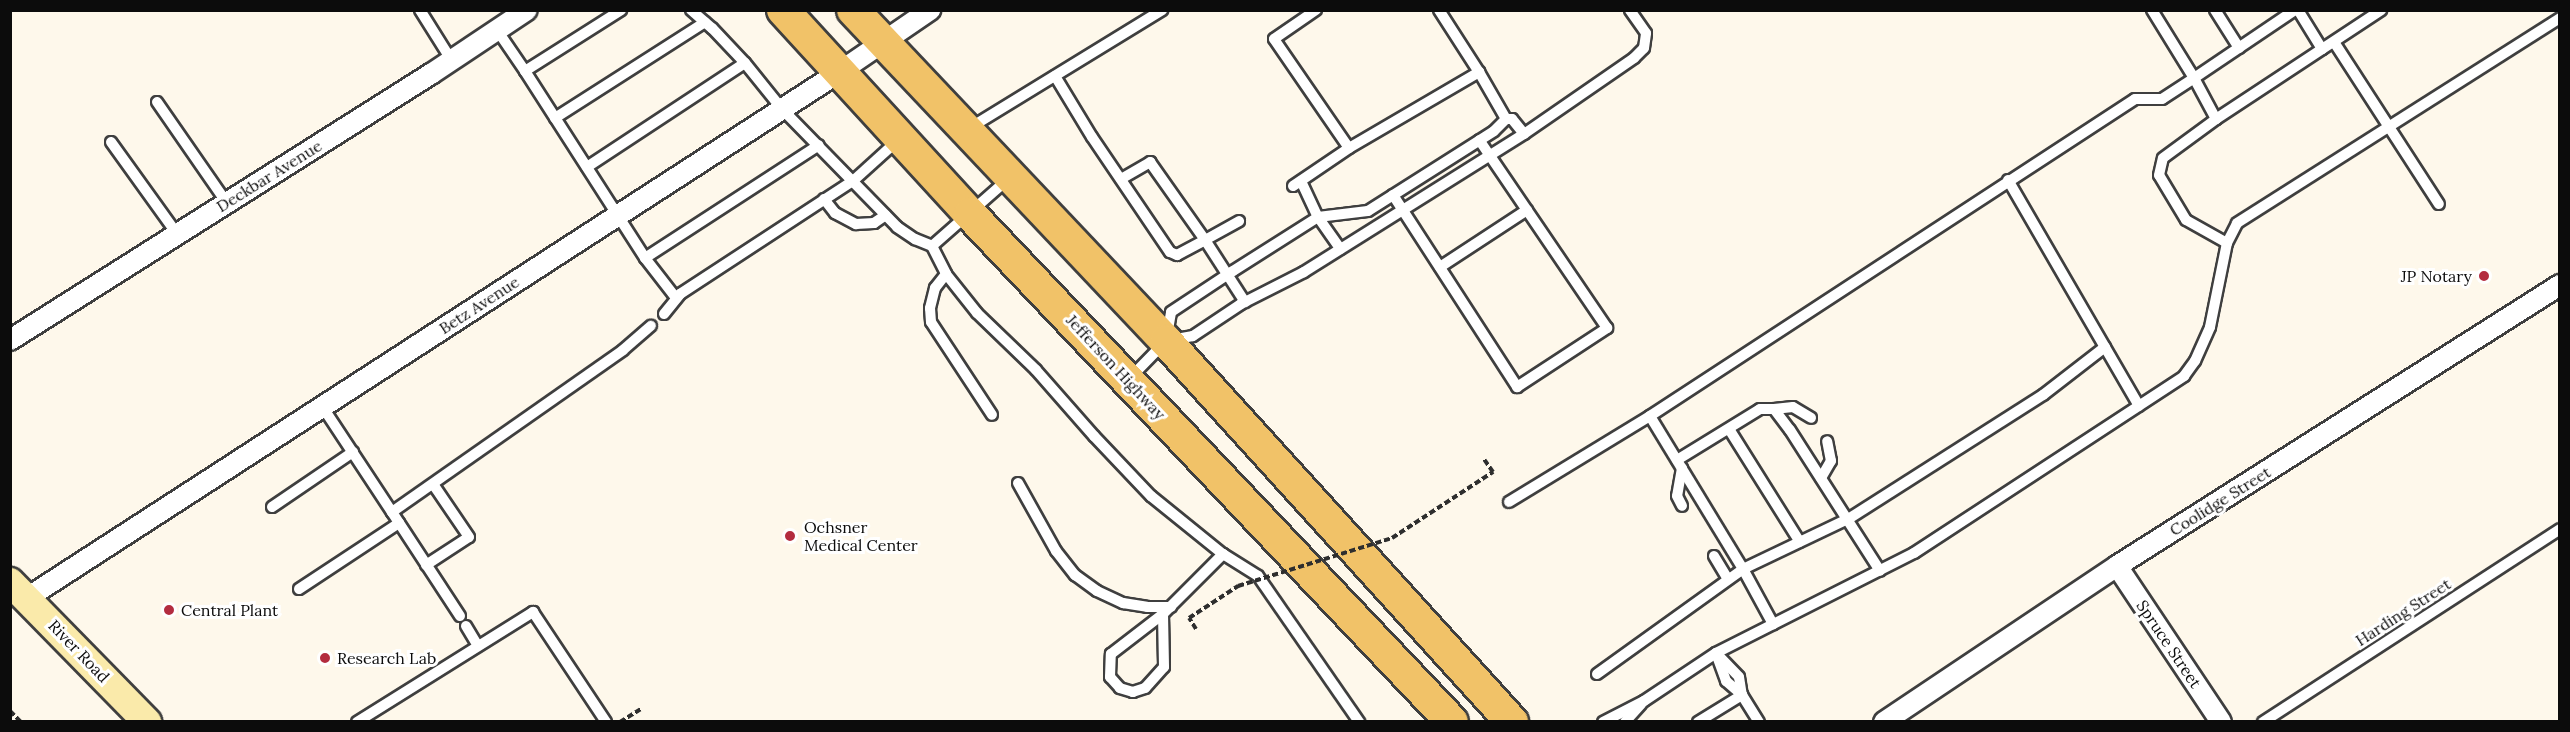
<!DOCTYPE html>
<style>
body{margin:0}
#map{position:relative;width:2570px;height:732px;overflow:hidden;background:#fef8eb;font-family:Lora,serif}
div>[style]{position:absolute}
.path>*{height:4px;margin-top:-2px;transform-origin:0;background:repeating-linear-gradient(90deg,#2e2e2e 0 6px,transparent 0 9px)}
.roads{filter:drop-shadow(2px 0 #3f3f3f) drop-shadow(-2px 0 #3f3f3f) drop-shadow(0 2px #3f3f3f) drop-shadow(0 -2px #3f3f3f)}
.lane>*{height:10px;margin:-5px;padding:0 5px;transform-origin:5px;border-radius:5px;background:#fff}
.street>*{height:20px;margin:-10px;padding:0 10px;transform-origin:10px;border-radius:10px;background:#fff}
.secondary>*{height:28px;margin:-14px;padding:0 14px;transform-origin:14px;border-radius:14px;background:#faeaaa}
.primary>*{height:32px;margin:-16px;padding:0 16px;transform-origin:16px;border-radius:16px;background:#f1c268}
.path-bridge>*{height:4px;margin-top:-2px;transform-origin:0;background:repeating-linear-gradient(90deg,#2e2e2e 0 6px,transparent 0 9px)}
.dots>*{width:16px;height:16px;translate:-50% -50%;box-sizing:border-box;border:3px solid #fff;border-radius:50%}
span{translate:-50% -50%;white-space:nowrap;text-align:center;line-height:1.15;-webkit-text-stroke:6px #fff;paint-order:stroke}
.street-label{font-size:16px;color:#0c0c0c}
.poi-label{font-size:16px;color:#0c0c0c}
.right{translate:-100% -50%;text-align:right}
.left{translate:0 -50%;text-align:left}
.frame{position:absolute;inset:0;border:12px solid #0c0c0c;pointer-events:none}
</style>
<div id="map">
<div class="path">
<i style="left:10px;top:711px;width:16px;rotate:45deg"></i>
<i style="left:620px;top:722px;width:26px;rotate:-32deg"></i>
</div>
<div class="roads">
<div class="lane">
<i style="left:420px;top:10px;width:60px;rotate:57.9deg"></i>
<i style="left:691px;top:10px;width:28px;rotate:41deg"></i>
<i style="left:712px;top:28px;width:48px;rotate:46.7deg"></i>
<i style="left:745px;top:63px;width:59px;rotate:51.2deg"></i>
<i style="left:782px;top:109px;width:165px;rotate:45.7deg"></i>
<i style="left:897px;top:227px;width:22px;rotate:34deg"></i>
<i style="left:915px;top:239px;width:18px;rotate:22deg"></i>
<i style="left:932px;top:246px;width:103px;rotate:-41.4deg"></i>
<i style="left:1316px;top:10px;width:51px;rotate:145.4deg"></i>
<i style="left:1274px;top:39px;width:132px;rotate:55.5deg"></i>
<i style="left:1439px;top:10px;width:74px;rotate:57.2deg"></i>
<i style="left:2215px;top:10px;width:45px;rotate:57.7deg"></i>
<i style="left:2298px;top:10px;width:46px;rotate:58.4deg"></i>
<i style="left:497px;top:30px;width:50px;rotate:55.7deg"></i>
<i style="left:525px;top:71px;width:114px;rotate:-32.4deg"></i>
<i style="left:2334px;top:42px;width:193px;rotate:57.1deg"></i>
<i style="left:525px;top:71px;width:222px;rotate:57.3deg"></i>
<i style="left:645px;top:258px;width:207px;rotate:-33deg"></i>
<i style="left:1055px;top:76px;width:71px;rotate:58.8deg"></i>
<i style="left:1092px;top:137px;width:139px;rotate:55.9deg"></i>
<i style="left:1170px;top:252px;width:8px;rotate:23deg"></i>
<i style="left:1177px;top:255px;width:32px;rotate:-28deg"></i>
<i style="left:1205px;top:240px;width:74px;rotate:57.2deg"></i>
<i style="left:157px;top:102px;width:123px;rotate:55.3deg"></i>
<i style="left:555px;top:118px;width:178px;rotate:-32.6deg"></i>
<i style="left:1506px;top:119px;width:6px"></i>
<i style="left:1512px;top:119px;width:19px;rotate:51deg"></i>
<i style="left:1524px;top:134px;width:260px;rotate:147.9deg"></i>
<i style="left:1304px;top:272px;width:71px;rotate:153.1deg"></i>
<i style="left:1241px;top:304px;width:58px;rotate:146.3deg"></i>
<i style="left:1193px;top:336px;width:27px;rotate:170deg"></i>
<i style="left:1166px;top:341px;width:29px;rotate:-80deg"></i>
<i style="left:1171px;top:312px;width:74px;rotate:-33.5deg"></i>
<i style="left:1233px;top:271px;width:101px;rotate:-32.4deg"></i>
<i style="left:1318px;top:217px;width:50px;rotate:-6.8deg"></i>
<i style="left:1368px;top:211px;width:149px;rotate:-32.4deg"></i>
<i style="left:1494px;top:131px;width:17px;rotate:-45deg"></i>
<i style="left:2216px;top:119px;width:198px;rotate:-33.4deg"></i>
<i style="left:968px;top:129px;width:228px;rotate:-31.5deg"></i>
<i style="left:1524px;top:134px;width:134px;rotate:-34.6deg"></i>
<i style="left:1634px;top:58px;width:14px;rotate:-45deg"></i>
<i style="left:1644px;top:48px;width:15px;rotate:-82deg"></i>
<i style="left:1646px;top:33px;width:28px;rotate:-125deg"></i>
<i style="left:111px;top:142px;width:113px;rotate:54.3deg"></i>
<i style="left:587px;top:167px;width:189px;rotate:-33.4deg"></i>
<i style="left:1121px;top:179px;width:34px;rotate:-30deg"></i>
<i style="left:1150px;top:162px;width:95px;rotate:54.8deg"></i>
<i style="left:1205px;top:240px;width:39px;rotate:-29deg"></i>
<i style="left:2008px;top:180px;width:261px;rotate:59.9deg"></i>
<i style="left:1301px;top:181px;width:40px;rotate:65deg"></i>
<i style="left:1318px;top:217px;width:39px;rotate:55deg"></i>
<i style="left:1293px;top:186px;width:68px;rotate:-34.2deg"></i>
<i style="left:1349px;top:148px;width:151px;rotate:-30.3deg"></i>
<i style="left:1479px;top:72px;width:54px;rotate:60.1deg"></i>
<i style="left:1393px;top:195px;width:229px;rotate:57.1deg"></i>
<i style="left:1517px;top:387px;width:108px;rotate:-33.2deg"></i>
<i style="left:1607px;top:328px;width:227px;rotate:-124.2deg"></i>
<i style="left:824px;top:199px;width:18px;rotate:52deg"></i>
<i style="left:835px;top:213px;width:24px;rotate:28deg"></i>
<i style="left:856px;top:224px;width:18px;rotate:-3deg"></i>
<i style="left:874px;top:223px;width:14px;rotate:-34deg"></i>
<i style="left:2227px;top:243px;width:47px;rotate:-150.7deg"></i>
<i style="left:2186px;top:220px;width:52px;rotate:-121deg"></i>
<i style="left:2159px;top:175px;width:17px;rotate:-77deg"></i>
<i style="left:2163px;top:158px;width:66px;rotate:-36.3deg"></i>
<i style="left:2216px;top:119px;width:47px;rotate:-118.2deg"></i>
<i style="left:2194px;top:78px;width:122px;rotate:-34deg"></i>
<i style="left:932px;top:246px;width:31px;rotate:63deg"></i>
<i style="left:946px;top:274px;width:50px;rotate:51.5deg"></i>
<i style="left:977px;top:313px;width:82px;rotate:44deg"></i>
<i style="left:1036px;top:370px;width:88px;rotate:48.7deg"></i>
<i style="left:1094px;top:436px;width:83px;rotate:46.5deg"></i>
<i style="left:1151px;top:496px;width:92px;rotate:38.9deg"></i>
<i style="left:1223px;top:554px;width:41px;rotate:32.2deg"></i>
<i style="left:1258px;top:576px;width:178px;rotate:55.3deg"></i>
<i style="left:645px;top:258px;width:51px;rotate:52.2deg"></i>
<i style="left:1440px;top:267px;width:104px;rotate:-33.2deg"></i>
<i style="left:946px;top:274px;width:18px;rotate:128deg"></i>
<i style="left:935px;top:288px;width:21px;rotate:104deg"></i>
<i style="left:930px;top:308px;width:14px;rotate:86deg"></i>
<i style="left:931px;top:322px;width:111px;rotate:56.7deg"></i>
<i style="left:664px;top:314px;width:26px;rotate:-51deg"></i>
<i style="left:680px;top:294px;width:208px;rotate:-33.2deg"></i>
<i style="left:854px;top:180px;width:58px;rotate:-42.2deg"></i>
<i style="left:2105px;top:347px;width:78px;rotate:142.3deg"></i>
<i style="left:2043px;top:395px;width:231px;rotate:147.5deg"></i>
<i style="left:1848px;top:519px;width:116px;rotate:154.5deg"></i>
<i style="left:1743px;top:569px;width:179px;rotate:-121.3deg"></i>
<i style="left:1650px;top:416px;width:579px;rotate:-33.17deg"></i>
<i style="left:2135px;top:99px;width:27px"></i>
<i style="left:2162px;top:99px;width:38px;rotate:-33deg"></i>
<i style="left:2194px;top:78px;width:80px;rotate:-121.7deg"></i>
<i style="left:1129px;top:379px;width:50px;rotate:-45.8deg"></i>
<i style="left:322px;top:406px;width:127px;rotate:56.6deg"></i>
<i style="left:1774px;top:409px;width:19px;rotate:-6deg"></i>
<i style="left:1793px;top:407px;width:21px;rotate:31deg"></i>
<i style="left:1729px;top:429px;width:133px;rotate:57.9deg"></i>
<i style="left:1677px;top:460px;width:97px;rotate:-31.6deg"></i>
<i style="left:1760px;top:409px;width:14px"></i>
<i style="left:1774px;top:409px;width:26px;rotate:53deg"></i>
<i style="left:1790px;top:430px;width:167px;rotate:57.4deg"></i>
<i style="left:1682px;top:468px;width:28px;rotate:100deg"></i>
<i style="left:1677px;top:496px;width:11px;rotate:63deg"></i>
<i style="left:1821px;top:478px;width:20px;rotate:-60deg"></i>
<i style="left:1831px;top:461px;width:20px;rotate:-101deg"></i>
<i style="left:1018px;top:483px;width:78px;rotate:60.8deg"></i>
<i style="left:1056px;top:551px;width:31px;rotate:52deg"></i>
<i style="left:1075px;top:575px;width:27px;rotate:36deg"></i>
<i style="left:1097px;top:591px;width:29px;rotate:25deg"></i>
<i style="left:1123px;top:603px;width:24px;rotate:9deg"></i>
<i style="left:1147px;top:607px;width:24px"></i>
<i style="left:1509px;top:502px;width:165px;rotate:-31.4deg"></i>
<i style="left:272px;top:507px;width:98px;rotate:-34.2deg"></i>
<i style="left:1714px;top:556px;width:27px;rotate:59deg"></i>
<i style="left:426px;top:565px;width:51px;rotate:-33.1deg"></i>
<i style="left:469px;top:537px;width:64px;rotate:-124.2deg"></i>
<i style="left:299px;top:589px;width:120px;rotate:-33.4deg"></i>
<i style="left:1163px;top:614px;width:53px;rotate:88.9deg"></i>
<i style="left:1164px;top:667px;width:28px;rotate:132deg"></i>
<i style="left:1145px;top:688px;width:13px;rotate:162deg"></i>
<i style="left:1133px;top:692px;width:14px;rotate:-163deg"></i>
<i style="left:1120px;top:688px;width:15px;rotate:-132deg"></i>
<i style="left:1110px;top:677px;width:23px;rotate:-88deg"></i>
<i style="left:1111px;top:654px;width:66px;rotate:-37.6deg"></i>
<i style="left:1163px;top:614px;width:85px;rotate:-45deg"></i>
<i style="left:460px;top:616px;width:124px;rotate:-123.2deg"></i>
<i style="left:392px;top:512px;width:282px;rotate:-35deg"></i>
<i style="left:623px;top:350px;width:37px;rotate:-41deg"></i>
<i style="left:466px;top:626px;width:23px;rotate:59deg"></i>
<i style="left:1716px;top:653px;width:33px;rotate:46deg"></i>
<i style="left:1739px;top:677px;width:18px;rotate:81deg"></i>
<i style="left:1717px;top:656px;width:27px;rotate:70deg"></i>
<i style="left:1726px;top:681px;width:21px;rotate:41deg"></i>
<i style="left:1597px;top:674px;width:180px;rotate:-35.7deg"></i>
<i style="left:1743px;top:569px;width:63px;rotate:61.4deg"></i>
<i style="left:357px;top:722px;width:208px;rotate:-32deg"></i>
<i style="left:533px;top:612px;width:132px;rotate:56.4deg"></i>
<i style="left:1603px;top:722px;width:46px;rotate:-27.1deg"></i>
<i style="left:1644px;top:701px;width:87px;rotate:-33.7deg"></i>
<i style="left:1716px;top:653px;width:222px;rotate:-26.8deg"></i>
<i style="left:1914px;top:553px;width:323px;rotate:-33.2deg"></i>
<i style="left:2184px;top:376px;width:19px;rotate:-54deg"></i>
<i style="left:2195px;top:361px;width:37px;rotate:-66deg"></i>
<i style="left:2210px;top:327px;width:86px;rotate:-78.6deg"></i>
<i style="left:2227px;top:243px;width:22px;rotate:-63deg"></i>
<i style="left:2237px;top:223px;width:383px;rotate:-32.4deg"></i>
<i style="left:1625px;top:722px;width:24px;rotate:-48deg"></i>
<i style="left:1698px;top:722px;width:52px;rotate:-31.5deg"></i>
<i style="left:1742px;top:695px;width:32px;rotate:58deg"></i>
<i style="left:2263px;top:722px;width:354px;rotate:-33deg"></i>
</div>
<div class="street">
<i style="left:10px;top:340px;width:498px;rotate:-32.3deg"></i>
<i style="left:431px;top:74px;width:115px;rotate:-33.7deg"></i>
<i style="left:2117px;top:566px;width:187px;rotate:56.3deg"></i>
<i style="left:27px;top:598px;width:966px;rotate:-32.92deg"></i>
<i style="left:838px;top:73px;width:112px;rotate:-34.4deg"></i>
<i style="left:1884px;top:722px;width:280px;rotate:-33.8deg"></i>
<i style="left:2117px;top:566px;width:525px;rotate:-32.39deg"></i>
</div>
<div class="secondary">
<i style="left:10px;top:582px;width:196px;rotate:45.6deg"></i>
</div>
<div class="primary">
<i style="left:783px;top:10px;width:277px;rotate:47.5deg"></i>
<i style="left:970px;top:214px;width:700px;rotate:46.5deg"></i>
<i style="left:853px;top:10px;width:456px;rotate:46.6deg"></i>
<i style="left:1166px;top:341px;width:515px;rotate:47.76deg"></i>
</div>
</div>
<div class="path-bridge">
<i style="left:1196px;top:629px;width:13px;rotate:-122deg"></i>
<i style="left:1189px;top:618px;width:59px;rotate:-33.1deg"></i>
<i style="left:1238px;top:586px;width:161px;rotate:-17.3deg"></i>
<i style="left:1392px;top:538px;width:121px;rotate:-33.2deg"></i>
<i style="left:1493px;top:472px;width:16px;rotate:-125deg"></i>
</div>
<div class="dots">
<i style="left:2484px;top:276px;background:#b32c3f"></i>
<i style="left:790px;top:536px;background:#b32c3f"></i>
<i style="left:169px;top:610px;background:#b32c3f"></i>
<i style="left:325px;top:658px;background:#b32c3f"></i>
</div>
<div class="street-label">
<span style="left:269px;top:176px;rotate:-32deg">Deckbar Avenue</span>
<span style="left:479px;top:305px;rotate:-33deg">Betz Avenue</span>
<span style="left:1116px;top:367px;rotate:47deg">Jefferson Highway</span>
<span style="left:2220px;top:501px;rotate:-32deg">Coolidge Street</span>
<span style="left:2403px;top:612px;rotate:-33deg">Harding Street</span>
<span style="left:2169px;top:644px;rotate:56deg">Spruce Street</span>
<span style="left:79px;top:651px;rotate:46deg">River Road</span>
</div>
<div class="poi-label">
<span class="right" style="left:2472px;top:276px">JP Notary</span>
<span class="left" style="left:804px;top:536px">Ochsner<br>Medical Center</span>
<span class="left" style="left:181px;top:610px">Central Plant</span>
<span class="left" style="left:337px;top:658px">Research Lab</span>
</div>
<div class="frame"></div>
</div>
